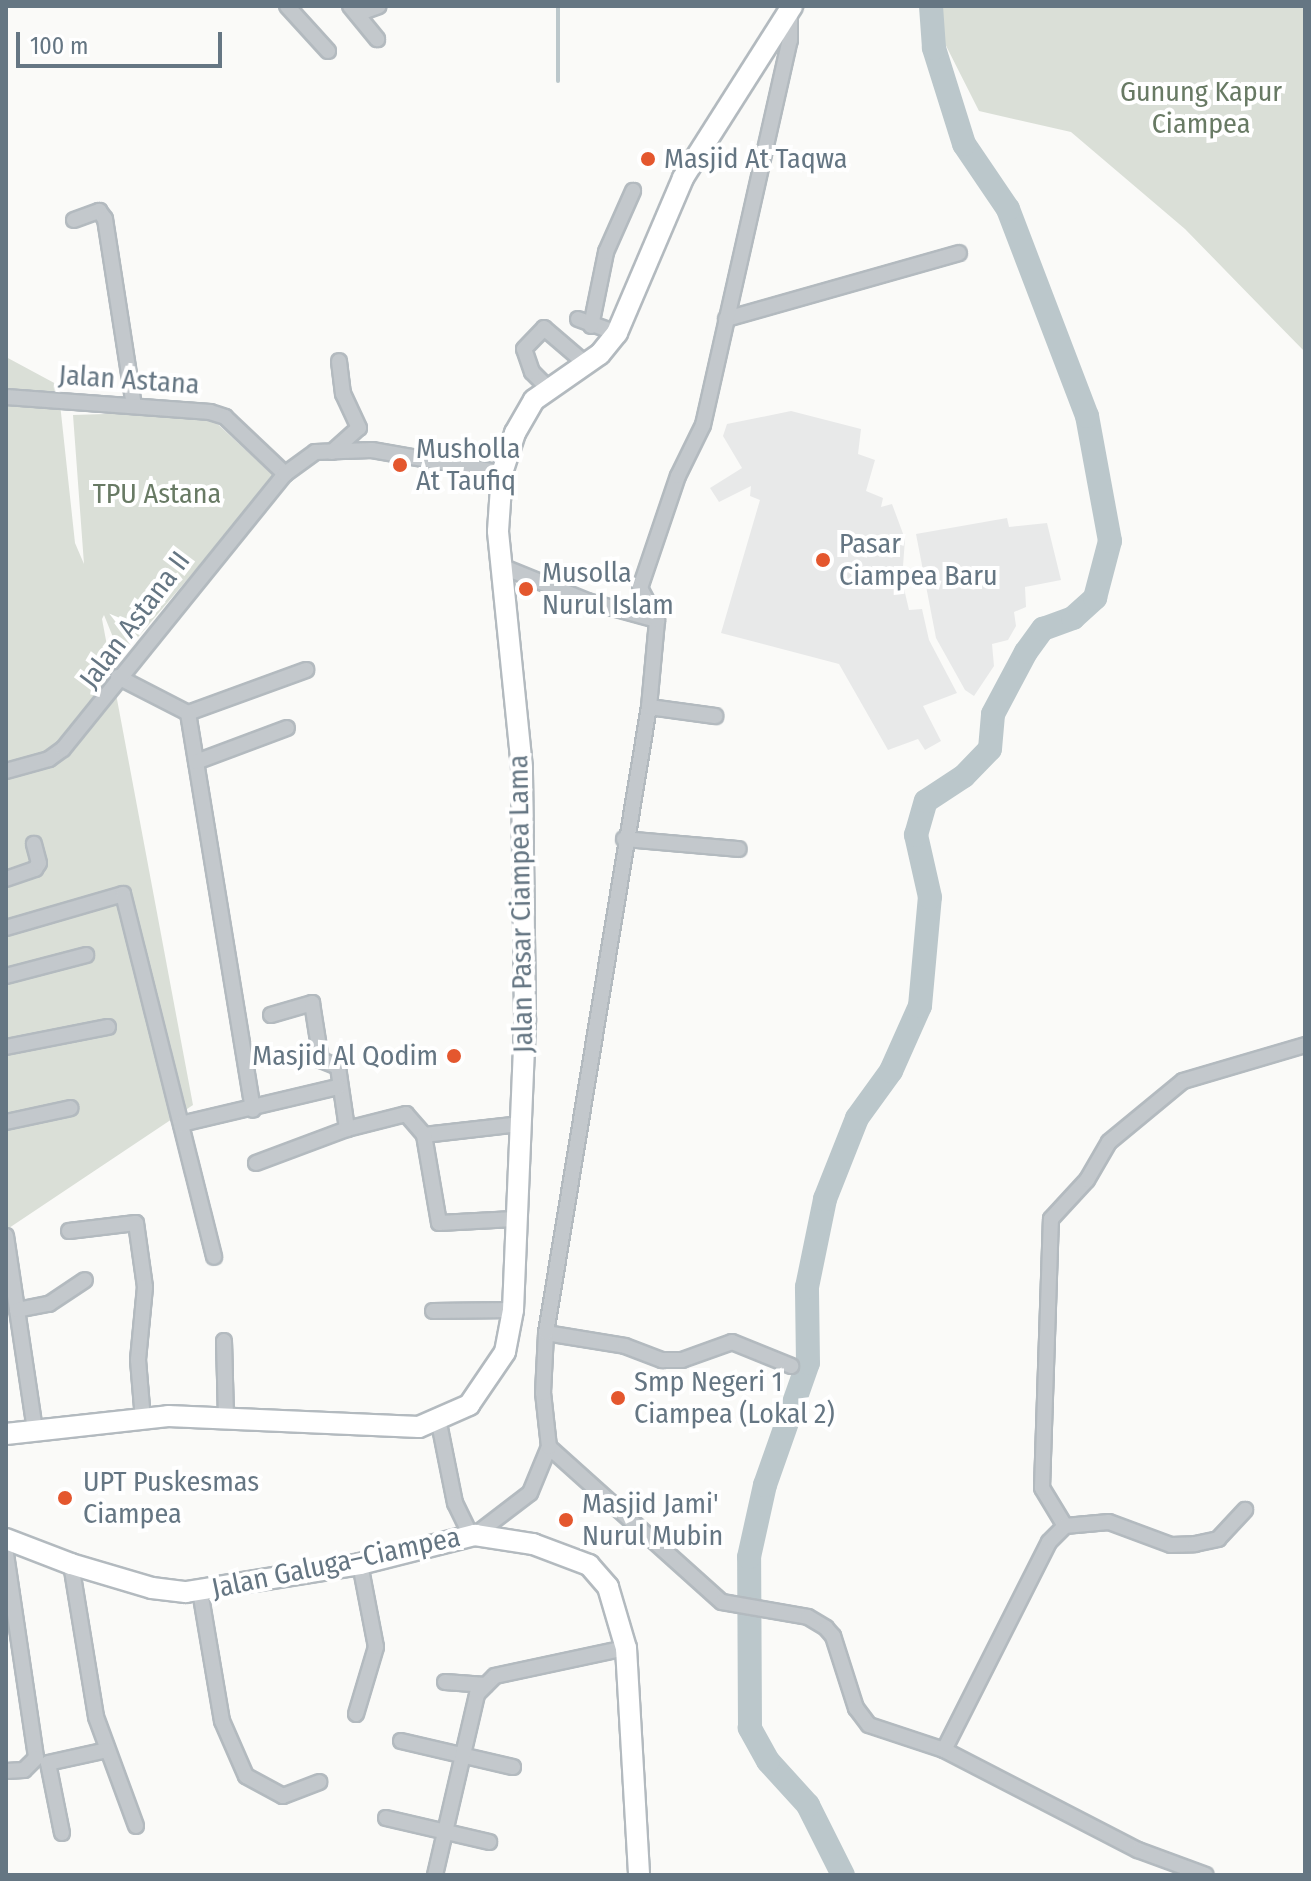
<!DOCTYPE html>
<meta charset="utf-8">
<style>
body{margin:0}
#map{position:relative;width:1311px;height:1881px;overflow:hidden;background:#fafaf8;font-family:"Fira Sans Condensed",sans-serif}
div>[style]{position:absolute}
.built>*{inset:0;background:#e8e9e9}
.green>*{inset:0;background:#dadfd7}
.stream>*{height:4px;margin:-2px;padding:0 2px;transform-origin:2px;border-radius:2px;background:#bbc7cb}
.river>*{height:24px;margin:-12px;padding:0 12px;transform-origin:12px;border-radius:12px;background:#bbc7cb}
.roads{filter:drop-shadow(2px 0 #b3babf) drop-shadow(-2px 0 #b3babf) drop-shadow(0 2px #b3babf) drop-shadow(0 -2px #b3babf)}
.street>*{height:14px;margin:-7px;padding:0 7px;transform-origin:7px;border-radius:7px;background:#c3c8cc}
.secondary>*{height:20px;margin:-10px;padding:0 10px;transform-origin:10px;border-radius:10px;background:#fff}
.dots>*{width:22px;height:22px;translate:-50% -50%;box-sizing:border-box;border:4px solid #fff;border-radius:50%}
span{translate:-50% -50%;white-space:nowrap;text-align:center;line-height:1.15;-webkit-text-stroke:8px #fff;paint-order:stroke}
.park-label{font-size:28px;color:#687a64}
.poi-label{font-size:28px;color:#657683}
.left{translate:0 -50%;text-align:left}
.right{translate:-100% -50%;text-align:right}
.street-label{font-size:28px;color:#657683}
.frame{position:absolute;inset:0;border:8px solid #657683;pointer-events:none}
.scale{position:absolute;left:16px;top:32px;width:206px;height:36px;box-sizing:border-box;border:4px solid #657683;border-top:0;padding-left:10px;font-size:24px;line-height:28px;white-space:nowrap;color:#657683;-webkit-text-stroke:6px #fff;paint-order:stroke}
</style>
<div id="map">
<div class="built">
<i style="clip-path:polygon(791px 411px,861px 429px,858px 454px,875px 460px,866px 491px,883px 498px,881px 507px,892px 504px,905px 539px,902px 580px,909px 610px,922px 609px,929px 640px,957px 693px,923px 706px,941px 741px,925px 750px,918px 739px,888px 750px,839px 664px,721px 633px,760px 500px,750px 496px,751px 486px,719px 502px,710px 488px,742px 468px,723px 436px,727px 424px)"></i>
<i style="clip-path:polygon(1007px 518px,1009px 527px,1047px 523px,1061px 580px,1025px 587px,1026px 607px,1014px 612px,1016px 626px,1008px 640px,992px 644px,994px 666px,974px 696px,965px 690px,936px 638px,916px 534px)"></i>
</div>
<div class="green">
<i style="clip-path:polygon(932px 6px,1305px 6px,1305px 352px,1185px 229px,1071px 132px,979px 111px,931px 16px)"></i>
<i style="clip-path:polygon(6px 357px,58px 385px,75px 543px,84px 564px,73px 415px,168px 412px,211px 418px,275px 477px,121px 657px,104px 615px,102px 619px,193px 1105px,6px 1230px)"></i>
</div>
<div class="stream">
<i style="left:558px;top:81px;width:75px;rotate:-90deg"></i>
</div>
<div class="river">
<i style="left:843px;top:1875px;width:78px;rotate:-116.6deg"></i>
<i style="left:808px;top:1805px;width:59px;rotate:-132.3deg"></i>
<i style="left:768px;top:1761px;width:38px;rotate:-119deg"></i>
<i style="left:750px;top:1728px;width:171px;rotate:-90.3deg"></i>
<i style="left:749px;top:1557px;width:74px;rotate:-77.5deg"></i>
<i style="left:765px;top:1485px;width:129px;rotate:-70.6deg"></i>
<i style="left:808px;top:1363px;width:76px;rotate:-90.8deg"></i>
<i style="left:807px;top:1287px;width:90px;rotate:-78.4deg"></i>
<i style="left:825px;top:1199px;width:87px;rotate:-68.4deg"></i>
<i style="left:857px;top:1118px;width:58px;rotate:-54.1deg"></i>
<i style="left:891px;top:1071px;width:71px;rotate:-66deg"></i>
<i style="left:920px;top:1006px;width:109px;rotate:-84.8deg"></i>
<i style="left:930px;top:897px;width:64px;rotate:-102.7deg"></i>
<i style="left:916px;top:835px;width:35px;rotate:-74deg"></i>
<i style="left:926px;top:801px;width:45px;rotate:-33.3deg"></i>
<i style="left:964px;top:776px;width:37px;rotate:-46deg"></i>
<i style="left:990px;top:749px;width:35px;rotate:-85deg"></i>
<i style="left:993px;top:714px;width:70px;rotate:-62deg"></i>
<i style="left:1026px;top:652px;width:29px;rotate:-54deg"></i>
<i style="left:1043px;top:629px;width:32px;rotate:-20deg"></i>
<i style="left:1073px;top:618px;width:30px;rotate:-42deg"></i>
<i style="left:1095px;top:598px;width:59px;rotate:-75.3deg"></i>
<i style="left:1110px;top:541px;width:127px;rotate:-100.4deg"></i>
<i style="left:1087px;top:416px;width:222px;rotate:-110.9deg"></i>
<i style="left:1008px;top:209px;width:78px;rotate:-124.1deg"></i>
<i style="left:964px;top:144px;width:101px;rotate:-107.4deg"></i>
<i style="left:934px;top:48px;width:42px;rotate:-94.1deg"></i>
</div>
<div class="roads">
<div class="street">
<i style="left:287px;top:6px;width:61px;rotate:47.7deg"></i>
<i style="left:350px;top:6px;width:43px;rotate:50.7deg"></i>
<i style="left:357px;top:14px;width:23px;rotate:-20deg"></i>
<i style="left:74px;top:220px;width:27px;rotate:-20deg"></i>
<i style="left:99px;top:211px;width:10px;rotate:53deg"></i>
<i style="left:105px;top:219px;width:189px;rotate:81.2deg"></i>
<i style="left:578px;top:319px;width:41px;rotate:19.7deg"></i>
<i style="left:726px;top:319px;width:242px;rotate:-15.8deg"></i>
<i style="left:591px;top:326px;width:76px;rotate:-78.5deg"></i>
<i style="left:606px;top:252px;width:67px;rotate:-66.1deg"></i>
<i style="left:549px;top:389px;width:24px;rotate:-135deg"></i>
<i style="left:532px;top:372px;width:24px;rotate:-109deg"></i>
<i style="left:524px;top:349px;width:29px;rotate:-46deg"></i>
<i style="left:544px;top:328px;width:55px;rotate:40.6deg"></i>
<i style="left:6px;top:397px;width:205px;rotate:4.2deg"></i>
<i style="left:210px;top:412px;width:16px;rotate:18deg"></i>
<i style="left:225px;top:417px;width:83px;rotate:43.5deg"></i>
<i style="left:332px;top:452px;width:36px;rotate:-42deg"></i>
<i style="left:359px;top:428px;width:38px;rotate:-115deg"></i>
<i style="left:343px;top:394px;width:33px;rotate:-97deg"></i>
<i style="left:501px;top:566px;width:93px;rotate:22.1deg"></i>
<i style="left:587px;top:601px;width:73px;rotate:15.2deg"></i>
<i style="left:118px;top:677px;width:79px;rotate:27.2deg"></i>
<i style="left:188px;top:713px;width:126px;rotate:-20deg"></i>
<i style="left:649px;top:707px;width:67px;rotate:7.8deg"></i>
<i style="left:188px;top:713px;width:402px;rotate:80.7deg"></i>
<i style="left:196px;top:762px;width:97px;rotate:-20.5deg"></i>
<i style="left:6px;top:771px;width:45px;rotate:-15.6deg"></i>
<i style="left:49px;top:759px;width:17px;rotate:-36deg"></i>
<i style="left:63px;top:749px;width:353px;rotate:-51.1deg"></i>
<i style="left:285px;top:474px;width:37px;rotate:-36deg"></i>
<i style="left:315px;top:452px;width:57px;rotate:-2deg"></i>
<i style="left:372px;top:450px;width:132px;rotate:10deg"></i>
<i style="left:624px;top:839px;width:115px;rotate:5deg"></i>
<i style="left:6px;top:879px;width:31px;rotate:-19deg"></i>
<i style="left:35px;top:869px;width:7px;rotate:-56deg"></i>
<i style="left:39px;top:863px;width:20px;rotate:-105deg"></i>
<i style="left:6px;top:928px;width:122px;rotate:-16.2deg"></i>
<i style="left:123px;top:894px;width:374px;rotate:75.9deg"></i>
<i style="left:6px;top:976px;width:83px;rotate:-14.7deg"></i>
<i style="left:271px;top:1015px;width:43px;rotate:-16.3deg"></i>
<i style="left:312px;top:1003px;width:58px;rotate:81deg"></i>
<i style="left:321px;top:1060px;width:18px;rotate:22deg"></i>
<i style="left:338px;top:1067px;width:63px;rotate:81.7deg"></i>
<i style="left:6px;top:1047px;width:104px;rotate:-11.1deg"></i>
<i style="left:6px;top:1122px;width:66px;rotate:-12.2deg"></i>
<i style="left:181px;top:1124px;width:161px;rotate:-13.3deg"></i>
<i style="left:424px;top:1135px;width:98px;rotate:-6.5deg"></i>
<i style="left:256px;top:1163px;width:97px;rotate:-20.5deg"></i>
<i style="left:347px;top:1129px;width:61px;rotate:-14.3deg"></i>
<i style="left:406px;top:1114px;width:28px;rotate:49deg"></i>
<i style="left:424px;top:1135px;width:89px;rotate:80.3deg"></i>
<i style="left:439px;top:1223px;width:75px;rotate:-3.1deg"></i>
<i style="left:69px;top:1231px;width:67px;rotate:-6.8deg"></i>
<i style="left:136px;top:1223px;width:65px;rotate:82deg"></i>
<i style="left:145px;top:1287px;width:73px;rotate:95.5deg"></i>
<i style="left:138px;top:1360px;width:59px;rotate:85.2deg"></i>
<i style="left:6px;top:1236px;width:196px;rotate:81.5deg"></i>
<i style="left:17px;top:1310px;width:33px;rotate:-11deg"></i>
<i style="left:49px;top:1304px;width:43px;rotate:-33.7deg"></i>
<i style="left:433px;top:1311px;width:80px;rotate:-0.7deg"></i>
<i style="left:546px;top:1333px;width:80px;rotate:9.3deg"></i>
<i style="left:625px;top:1346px;width:40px;rotate:21deg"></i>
<i style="left:662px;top:1360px;width:20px"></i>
<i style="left:682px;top:1360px;width:53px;rotate:-19.8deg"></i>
<i style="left:732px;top:1342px;width:64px;rotate:22.1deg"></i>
<i style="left:224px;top:1341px;width:77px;rotate:88.5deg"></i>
<i style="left:439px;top:1423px;width:82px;rotate:78.7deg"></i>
<i style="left:455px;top:1503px;width:37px;rotate:64deg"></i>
<i style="left:549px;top:1447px;width:232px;rotate:41.9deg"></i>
<i style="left:722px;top:1602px;width:87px;rotate:9.9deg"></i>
<i style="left:808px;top:1617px;width:21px;rotate:31deg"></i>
<i style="left:826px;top:1628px;width:11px;rotate:49deg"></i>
<i style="left:833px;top:1636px;width:76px;rotate:72.3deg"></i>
<i style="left:856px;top:1708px;width:21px;rotate:53deg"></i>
<i style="left:869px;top:1725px;width:79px;rotate:18.4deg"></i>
<i style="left:944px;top:1750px;width:218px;rotate:27.3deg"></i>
<i style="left:1138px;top:1850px;width:72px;rotate:20.2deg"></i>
<i style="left:1065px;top:1526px;width:44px;rotate:-121.2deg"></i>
<i style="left:1042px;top:1488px;width:269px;rotate:-88.1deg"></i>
<i style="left:1051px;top:1219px;width:53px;rotate:-47.3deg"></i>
<i style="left:1087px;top:1180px;width:44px;rotate:-59.9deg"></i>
<i style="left:1109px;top:1142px;width:96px;rotate:-39.5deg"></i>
<i style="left:1183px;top:1081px;width:127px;rotate:-16.4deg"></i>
<i style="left:475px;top:1535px;width:69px;rotate:-37.4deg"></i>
<i style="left:530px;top:1493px;width:50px;rotate:-67.6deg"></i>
<i style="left:549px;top:1447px;width:54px;rotate:-96.3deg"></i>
<i style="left:543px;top:1393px;width:60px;rotate:-87.1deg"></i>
<i style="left:546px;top:1333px;width:634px;rotate:-80.66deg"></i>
<i style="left:649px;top:707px;width:87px;rotate:-84.7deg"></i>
<i style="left:657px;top:620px;width:36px;rotate:-118deg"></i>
<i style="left:640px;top:588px;width:118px;rotate:-71.3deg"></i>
<i style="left:678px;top:476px;width:57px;rotate:-63.9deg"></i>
<i style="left:703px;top:425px;width:395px;rotate:-77.3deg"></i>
<i style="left:790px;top:40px;width:25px;rotate:-90deg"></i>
<i style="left:6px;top:1554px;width:206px;rotate:81.6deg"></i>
<i style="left:36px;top:1758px;width:17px;rotate:135deg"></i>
<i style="left:24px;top:1770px;width:18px;rotate:177deg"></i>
<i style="left:71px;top:1564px;width:155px;rotate:80.7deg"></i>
<i style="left:96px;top:1717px;width:116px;rotate:69.8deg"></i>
<i style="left:200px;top:1591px;width:132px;rotate:80.4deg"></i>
<i style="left:222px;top:1721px;width:60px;rotate:66.4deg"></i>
<i style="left:246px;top:1776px;width:42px;rotate:28.4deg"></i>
<i style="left:283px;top:1796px;width:39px;rotate:-21deg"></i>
<i style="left:445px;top:1682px;width:41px;rotate:4.2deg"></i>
<i style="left:356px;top:1714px;width:70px;rotate:-73.4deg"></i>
<i style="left:376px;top:1647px;width:85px;rotate:-100.9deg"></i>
<i style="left:401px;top:1741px;width:115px;rotate:13.1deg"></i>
<i style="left:944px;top:1750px;width:233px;rotate:-63.2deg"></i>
<i style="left:1049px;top:1542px;width:23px;rotate:-45deg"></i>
<i style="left:1065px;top:1526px;width:44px;rotate:-5.2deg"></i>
<i style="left:1109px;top:1522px;width:66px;rotate:20.4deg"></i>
<i style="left:1171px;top:1545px;width:24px;rotate:-2deg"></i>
<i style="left:1195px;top:1544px;width:24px;rotate:-12deg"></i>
<i style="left:1218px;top:1539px;width:40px;rotate:-47deg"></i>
<i style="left:386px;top:1818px;width:106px;rotate:13.1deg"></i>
<i style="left:62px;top:1833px;width:71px;rotate:-101.3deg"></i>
<i style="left:48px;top:1763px;width:60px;rotate:-12.4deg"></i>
<i style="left:435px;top:1875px;width:186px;rotate:-76.9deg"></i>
<i style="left:477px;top:1694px;width:25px;rotate:-45deg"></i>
<i style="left:495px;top:1676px;width:134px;rotate:-12.1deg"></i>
</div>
<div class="secondary">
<i style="left:6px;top:1434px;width:163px;rotate:-6.3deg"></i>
<i style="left:168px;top:1416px;width:251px;rotate:2.5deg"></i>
<i style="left:419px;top:1427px;width:55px;rotate:-23.7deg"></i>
<i style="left:469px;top:1405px;width:64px;rotate:-55.8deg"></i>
<i style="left:505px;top:1352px;width:43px;rotate:-79.2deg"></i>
<i style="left:513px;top:1310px;width:292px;rotate:-87.6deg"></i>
<i style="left:525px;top:1018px;width:250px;rotate:-90.7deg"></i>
<i style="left:522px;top:768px;width:238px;rotate:-95.8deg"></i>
<i style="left:498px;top:531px;width:58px;rotate:-86.1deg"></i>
<i style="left:502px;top:473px;width:42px;rotate:-72deg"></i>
<i style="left:515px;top:433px;width:38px;rotate:-60deg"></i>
<i style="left:534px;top:400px;width:80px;rotate:-34.9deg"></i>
<i style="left:600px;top:354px;width:27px;rotate:-51deg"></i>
<i style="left:617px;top:333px;width:168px;rotate:-66.9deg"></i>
<i style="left:683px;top:178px;width:204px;rotate:-57.6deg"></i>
<i style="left:6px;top:1539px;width:70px;rotate:21deg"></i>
<i style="left:71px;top:1564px;width:84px;rotate:16.5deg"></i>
<i style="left:152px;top:1588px;width:34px;rotate:7deg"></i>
<i style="left:186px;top:1592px;width:176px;rotate:-9.1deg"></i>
<i style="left:360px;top:1564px;width:119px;rotate:-14.2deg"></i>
<i style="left:475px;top:1535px;width:59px;rotate:8.8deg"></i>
<i style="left:533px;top:1544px;width:60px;rotate:20.6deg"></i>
<i style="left:589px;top:1565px;width:29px;rotate:49deg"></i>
<i style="left:608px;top:1587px;width:64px;rotate:73.6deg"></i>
<i style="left:626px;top:1648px;width:227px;rotate:86.7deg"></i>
</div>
</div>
<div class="dots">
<i style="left:648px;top:159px;background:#e4572e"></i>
<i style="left:400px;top:465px;background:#e4572e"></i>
<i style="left:823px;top:560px;background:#e4572e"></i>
<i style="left:526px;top:589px;background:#e4572e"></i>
<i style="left:454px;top:1056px;background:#e4572e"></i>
<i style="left:618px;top:1398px;background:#e4572e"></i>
<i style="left:65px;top:1498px;background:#e4572e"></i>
<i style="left:566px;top:1520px;background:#e4572e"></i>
</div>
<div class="park-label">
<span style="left:1201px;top:108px">Gunung Kapur<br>Ciampea</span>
<span style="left:157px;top:494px">TPU Astana</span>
</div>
<div class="poi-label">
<span class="left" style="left:664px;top:159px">Masjid At Taqwa</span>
<span class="left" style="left:416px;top:465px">Musholla<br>At Taufiq</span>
<span class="left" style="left:839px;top:560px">Pasar<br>Ciampea Baru</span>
<span class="left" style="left:542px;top:589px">Musolla<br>Nurul Islam</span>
<span class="right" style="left:438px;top:1056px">Masjid Al Qodim</span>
<span class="left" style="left:634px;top:1398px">Smp Negeri 1<br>Ciampea (Lokal 2)</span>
<span class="left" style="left:83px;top:1498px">UPT Puskesmas<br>Ciampea</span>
<span class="left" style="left:582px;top:1520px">Masjid Jami'<br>Nurul Mubin</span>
</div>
<div class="street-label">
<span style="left:129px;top:380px;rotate:4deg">Jalan Astana</span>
<span style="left:135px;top:620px;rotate:-53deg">Jalan Astana II</span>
<span style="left:521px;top:904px;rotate:-91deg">Jalan Pasar Ciampea Lama</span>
<span style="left:336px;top:1563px;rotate:-12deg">Jalan Galuga–Ciampea</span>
</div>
<div class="frame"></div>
<div class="scale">100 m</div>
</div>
